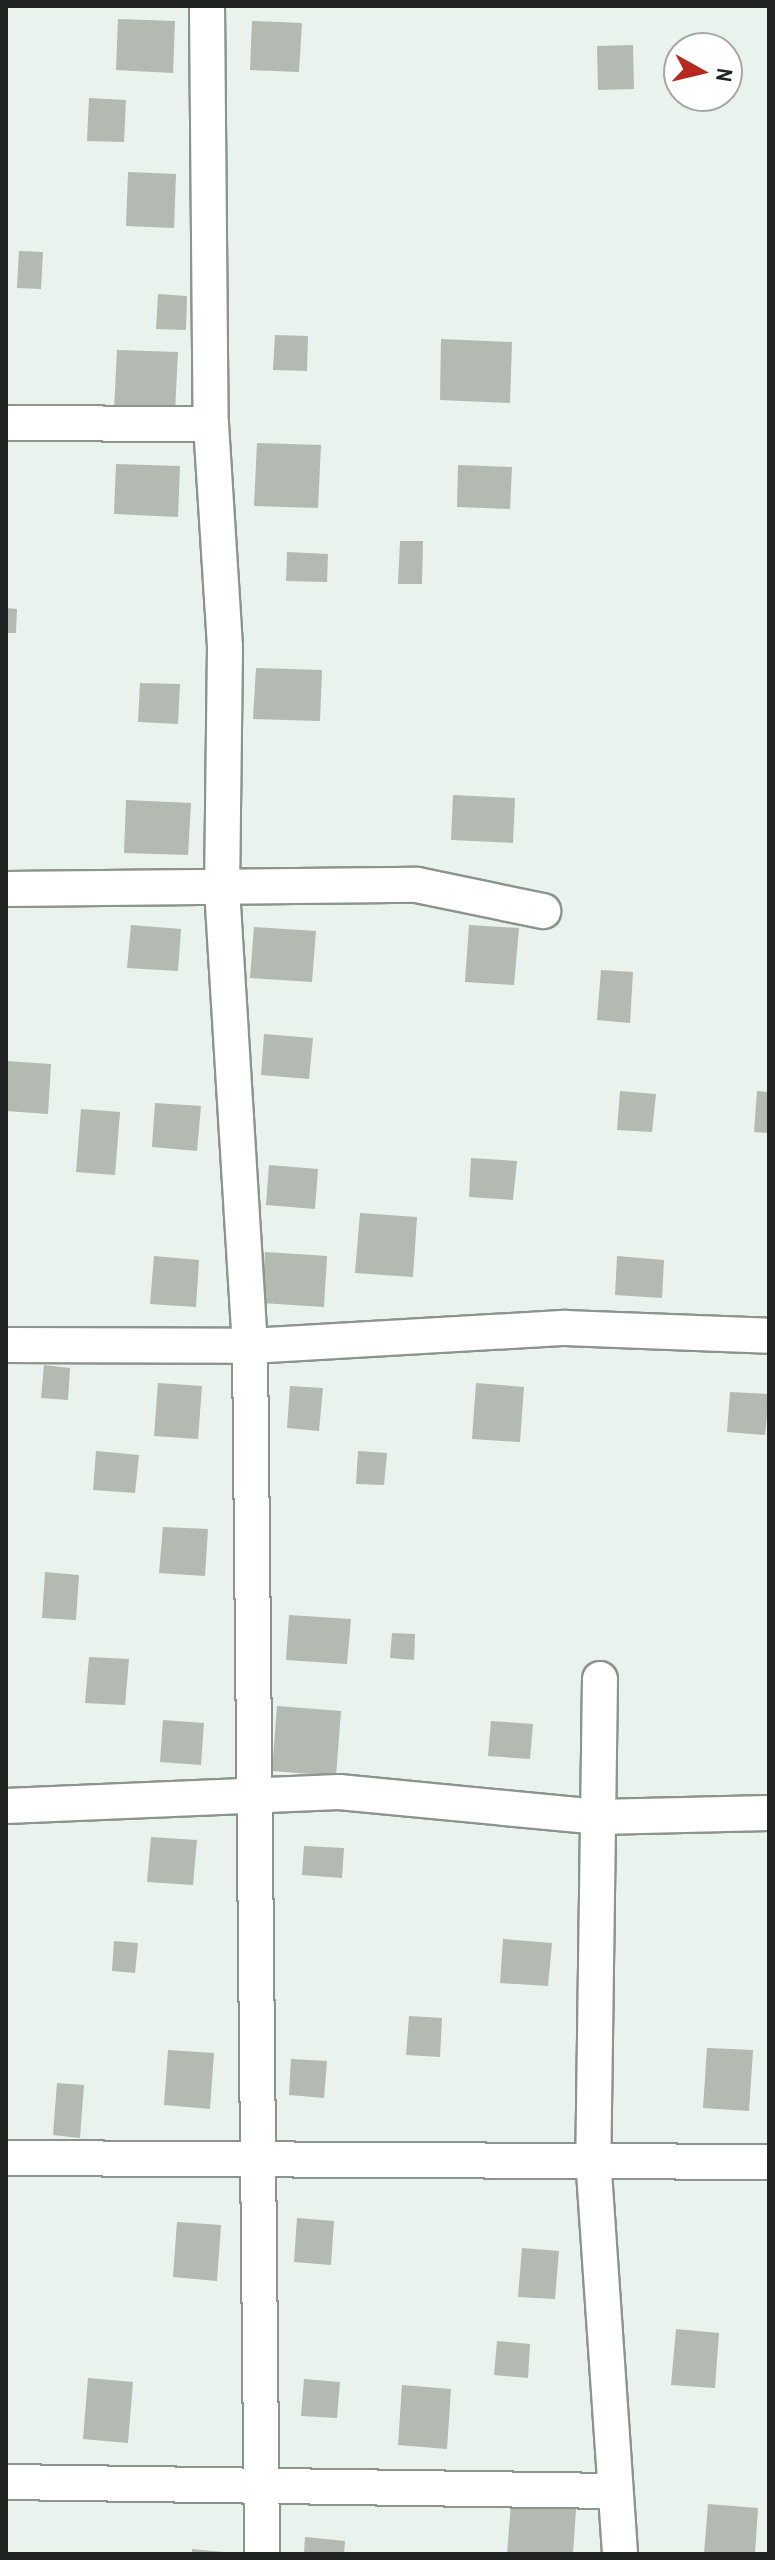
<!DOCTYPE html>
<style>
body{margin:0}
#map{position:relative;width:775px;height:2560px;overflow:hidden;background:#eaf2ed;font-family:"Archivo Narrow",sans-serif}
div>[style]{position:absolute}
.building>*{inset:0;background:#b4b9b1}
.roads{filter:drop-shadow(2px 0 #8c948f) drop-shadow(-2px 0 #8c948f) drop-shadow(0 2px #8c948f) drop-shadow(0 -2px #8c948f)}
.street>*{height:34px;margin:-17px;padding:0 17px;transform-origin:17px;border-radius:17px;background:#fff}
span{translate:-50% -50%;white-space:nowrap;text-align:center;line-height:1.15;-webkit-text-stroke:7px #fff;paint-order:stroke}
.frame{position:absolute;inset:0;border:8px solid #212422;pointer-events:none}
.north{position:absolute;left:663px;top:32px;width:80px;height:80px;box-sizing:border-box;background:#fff;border:2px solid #a6a7a7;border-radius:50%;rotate:98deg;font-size:22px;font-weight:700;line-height:32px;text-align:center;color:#212422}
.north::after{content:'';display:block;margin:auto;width:28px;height:36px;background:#b7281e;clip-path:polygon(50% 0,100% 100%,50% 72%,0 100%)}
</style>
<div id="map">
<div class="building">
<i style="clip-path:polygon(118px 19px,175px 21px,173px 73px,116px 70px)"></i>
<i style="clip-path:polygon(252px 21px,302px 23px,299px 72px,250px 70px)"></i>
<i style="clip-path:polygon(633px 45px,634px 89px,598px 90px,597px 46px)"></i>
<i style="clip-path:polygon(89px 98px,126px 100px,124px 142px,87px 141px)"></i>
<i style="clip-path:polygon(128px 172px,176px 174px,174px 228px,126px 226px)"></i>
<i style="clip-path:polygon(19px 251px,43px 252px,41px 289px,17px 288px)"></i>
<i style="clip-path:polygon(158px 294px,187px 296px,186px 330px,156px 329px)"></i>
<i style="clip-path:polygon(275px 335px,308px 336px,307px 371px,273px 370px)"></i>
<i style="clip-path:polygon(441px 339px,512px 342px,510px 403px,440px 400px)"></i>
<i style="clip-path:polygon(117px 350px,178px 352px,175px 412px,114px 410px)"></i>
<i style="clip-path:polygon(257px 443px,321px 445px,318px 508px,254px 506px)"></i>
<i style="clip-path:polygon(116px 464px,180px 466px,178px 517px,114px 514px)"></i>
<i style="clip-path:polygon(458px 465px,512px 467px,510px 509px,457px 507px)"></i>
<i style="clip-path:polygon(400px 541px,423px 541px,422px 584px,398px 584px)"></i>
<i style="clip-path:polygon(287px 552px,328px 554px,327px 582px,286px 581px)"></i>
<i style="clip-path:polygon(6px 608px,17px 609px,16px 633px,6px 633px)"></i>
<i style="clip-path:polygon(256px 668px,322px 670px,320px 721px,253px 719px)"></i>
<i style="clip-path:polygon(140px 683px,180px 684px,178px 724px,138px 722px)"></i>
<i style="clip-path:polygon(453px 795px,515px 798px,513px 843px,451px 840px)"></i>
<i style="clip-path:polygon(126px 800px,191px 803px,188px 855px,124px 853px)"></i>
<i style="clip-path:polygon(131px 925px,181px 929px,178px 971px,127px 968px)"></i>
<i style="clip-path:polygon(469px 925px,519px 928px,514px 985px,465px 982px)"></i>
<i style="clip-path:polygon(254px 927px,316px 931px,312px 982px,250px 978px)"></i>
<i style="clip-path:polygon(601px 970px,633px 972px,630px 1023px,597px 1020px)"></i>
<i style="clip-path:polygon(264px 1034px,313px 1038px,309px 1079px,261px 1075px)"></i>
<i style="clip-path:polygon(6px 1061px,51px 1064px,48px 1114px,6px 1111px)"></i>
<i style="clip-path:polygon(620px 1091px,656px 1094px,652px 1132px,617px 1130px)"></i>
<i style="clip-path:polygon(757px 1091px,769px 1092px,769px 1133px,754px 1132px)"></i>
<i style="clip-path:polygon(155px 1103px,201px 1106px,197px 1151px,152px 1147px)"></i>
<i style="clip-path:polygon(81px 1109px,120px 1112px,115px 1175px,76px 1172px)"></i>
<i style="clip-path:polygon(471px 1158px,517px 1161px,513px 1200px,469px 1197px)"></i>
<i style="clip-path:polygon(269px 1165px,318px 1169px,315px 1209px,266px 1205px)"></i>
<i style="clip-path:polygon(360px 1213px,417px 1217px,413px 1277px,355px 1273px)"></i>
<i style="clip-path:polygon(265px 1252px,327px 1256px,324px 1307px,261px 1303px)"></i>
<i style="clip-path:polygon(154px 1256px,199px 1260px,196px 1307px,150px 1304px)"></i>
<i style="clip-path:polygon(617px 1256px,664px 1260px,662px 1298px,615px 1295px)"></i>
<i style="clip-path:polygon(44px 1365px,70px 1368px,68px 1400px,41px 1398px)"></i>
<i style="clip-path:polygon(158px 1383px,202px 1386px,198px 1439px,154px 1436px)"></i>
<i style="clip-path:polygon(476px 1383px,524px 1387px,520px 1442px,472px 1439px)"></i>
<i style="clip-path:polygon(290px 1386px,323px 1388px,319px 1431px,287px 1428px)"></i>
<i style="clip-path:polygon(730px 1392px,769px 1394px,765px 1435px,727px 1432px)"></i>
<i style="clip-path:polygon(96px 1451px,139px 1455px,135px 1493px,93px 1490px)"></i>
<i style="clip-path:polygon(358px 1451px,387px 1453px,384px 1485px,356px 1484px)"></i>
<i style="clip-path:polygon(163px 1527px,208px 1529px,205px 1576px,159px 1573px)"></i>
<i style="clip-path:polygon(45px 1572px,79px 1575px,76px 1620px,42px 1618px)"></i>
<i style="clip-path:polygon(289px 1615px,351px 1619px,347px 1664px,286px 1660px)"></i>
<i style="clip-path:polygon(392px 1633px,415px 1634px,414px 1660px,390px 1658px)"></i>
<i style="clip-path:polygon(89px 1657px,129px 1659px,125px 1705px,85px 1703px)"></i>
<i style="clip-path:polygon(277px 1706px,341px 1711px,336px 1776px,272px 1771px)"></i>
<i style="clip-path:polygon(163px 1720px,204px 1723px,201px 1765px,160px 1762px)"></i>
<i style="clip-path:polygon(491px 1721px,533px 1724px,530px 1759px,488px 1756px)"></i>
<i style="clip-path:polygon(151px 1837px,197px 1840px,193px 1885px,147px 1882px)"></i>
<i style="clip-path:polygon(304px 1846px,344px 1848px,342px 1878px,302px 1875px)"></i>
<i style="clip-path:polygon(503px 1939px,552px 1943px,548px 1986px,500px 1983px)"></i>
<i style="clip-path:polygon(114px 1941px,138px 1943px,135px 1973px,112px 1971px)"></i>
<i style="clip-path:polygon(409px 2016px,442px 2018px,440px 2057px,406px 2055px)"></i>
<i style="clip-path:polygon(707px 2048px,753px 2050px,749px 2111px,703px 2108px)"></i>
<i style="clip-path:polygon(168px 2050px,214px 2053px,210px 2109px,164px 2105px)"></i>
<i style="clip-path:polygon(291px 2059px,327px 2061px,324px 2098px,289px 2095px)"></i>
<i style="clip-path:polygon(57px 2083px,84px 2085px,80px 2138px,53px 2135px)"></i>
<i style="clip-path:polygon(297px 2218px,334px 2221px,331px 2265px,294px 2262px)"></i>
<i style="clip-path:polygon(177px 2222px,221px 2225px,217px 2281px,173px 2277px)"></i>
<i style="clip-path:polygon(522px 2248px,559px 2251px,555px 2299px,518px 2297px)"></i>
<i style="clip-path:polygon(676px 2329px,719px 2333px,715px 2388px,671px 2385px)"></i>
<i style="clip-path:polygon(497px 2341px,530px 2344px,528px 2378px,494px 2375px)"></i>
<i style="clip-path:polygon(88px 2378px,133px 2382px,128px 2443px,83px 2439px)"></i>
<i style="clip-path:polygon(304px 2379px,340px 2382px,337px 2418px,301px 2416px)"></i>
<i style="clip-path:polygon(402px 2385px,451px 2389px,447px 2449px,398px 2445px)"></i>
<i style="clip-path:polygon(511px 2504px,576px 2509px,573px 2554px,507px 2554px)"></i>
<i style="clip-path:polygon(708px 2504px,758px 2508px,755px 2554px,704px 2554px)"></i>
<i style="clip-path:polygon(305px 2537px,345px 2541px,344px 2554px,304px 2554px)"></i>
<i style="clip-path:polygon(192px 2549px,224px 2552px,224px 2554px,192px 2554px)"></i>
</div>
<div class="roads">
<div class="street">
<i style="left:207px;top:6px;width:418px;rotate:89.5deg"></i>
<i style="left:211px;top:424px;width:223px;rotate:86.4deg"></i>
<i style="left:225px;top:647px;width:242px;rotate:90.7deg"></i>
<i style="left:222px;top:889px;width:458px;rotate:86.5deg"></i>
<i style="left:250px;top:1346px;width:1208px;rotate:89.43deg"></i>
<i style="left:6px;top:423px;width:205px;rotate:0.3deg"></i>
<i style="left:6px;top:889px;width:411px;rotate:-0.6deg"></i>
<i style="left:417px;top:885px;width:129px;rotate:11.7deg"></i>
<i style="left:6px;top:1345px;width:244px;rotate:0.2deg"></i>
<i style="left:250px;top:1346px;width:316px;rotate:-3.3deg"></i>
<i style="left:565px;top:1328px;width:204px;rotate:2.2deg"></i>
<i style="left:600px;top:1679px;width:478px;rotate:90.8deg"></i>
<i style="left:593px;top:2157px;width:398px;rotate:86.1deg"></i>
<i style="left:6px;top:1806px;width:333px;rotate:-2.4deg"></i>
<i style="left:339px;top:1792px;width:260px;rotate:5.5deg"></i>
<i style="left:598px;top:1817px;width:171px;rotate:-1.3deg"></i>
<i style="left:6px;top:2158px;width:763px;rotate:0.3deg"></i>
<i style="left:6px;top:2482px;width:605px;rotate:0.85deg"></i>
</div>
</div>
<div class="frame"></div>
<div class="north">N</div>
</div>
